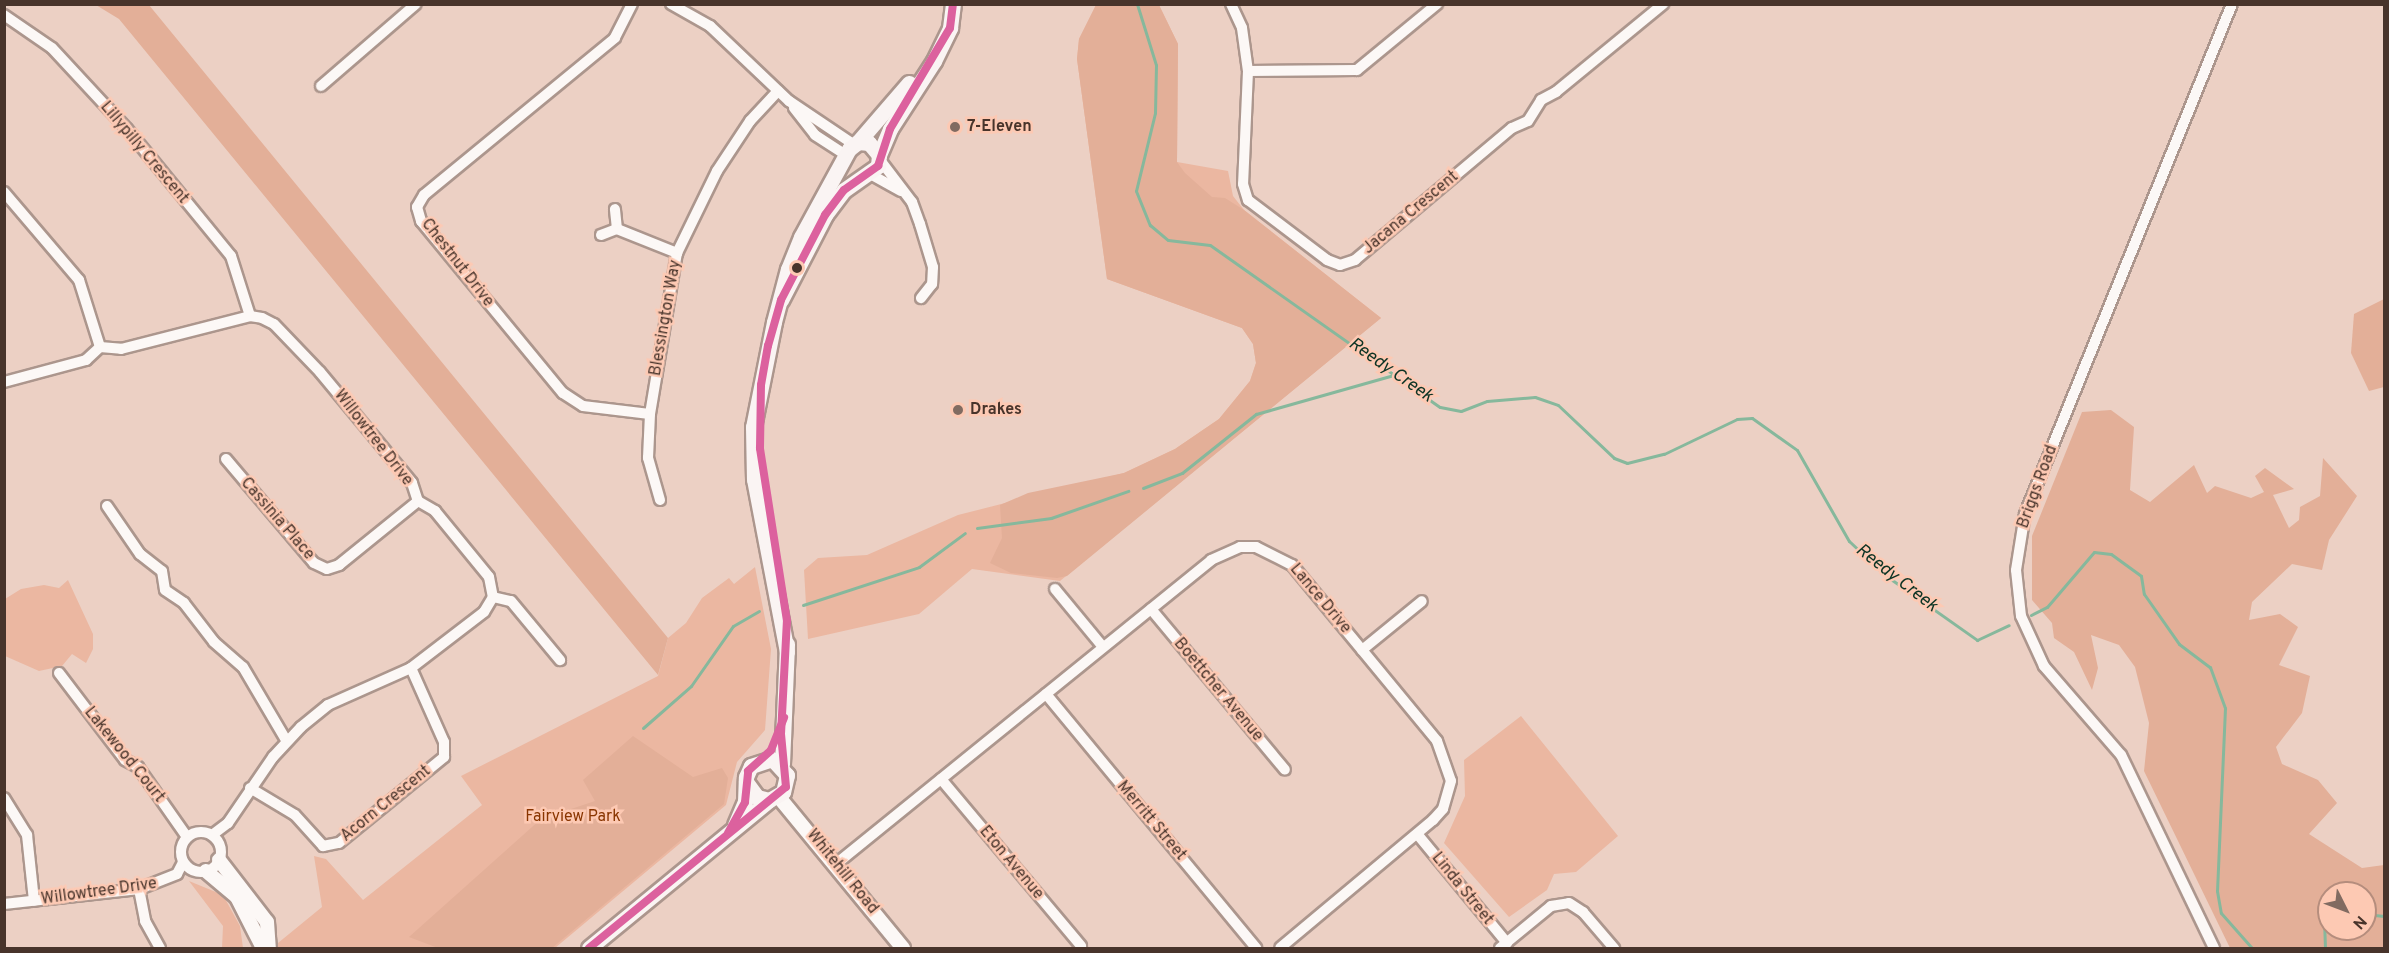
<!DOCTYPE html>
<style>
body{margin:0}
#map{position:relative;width:2389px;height:953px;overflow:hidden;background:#ecd0c4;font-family:Overpass,sans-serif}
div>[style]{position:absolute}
.green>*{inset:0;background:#ebb7a1}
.forest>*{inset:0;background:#e3af98}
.stream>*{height:3px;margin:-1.5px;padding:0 1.5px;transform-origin:1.5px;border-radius:1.5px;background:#86b89c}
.roads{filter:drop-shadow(2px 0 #ac968d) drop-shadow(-2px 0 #ac968d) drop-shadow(0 2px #ac968d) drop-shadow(0 -2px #ac968d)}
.minor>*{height:10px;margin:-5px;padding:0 5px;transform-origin:5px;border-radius:5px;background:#fcf8f6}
.minor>.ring{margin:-5px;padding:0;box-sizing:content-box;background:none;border:10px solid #fcf8f6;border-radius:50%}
.tertiary>*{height:14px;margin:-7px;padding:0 7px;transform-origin:7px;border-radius:7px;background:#fcf8f6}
.secondary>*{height:15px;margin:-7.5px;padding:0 7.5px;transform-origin:7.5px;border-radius:7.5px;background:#faf4f3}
.bus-1>*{height:8px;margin:-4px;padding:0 4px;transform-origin:4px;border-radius:4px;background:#dc619e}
.dots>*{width:16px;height:16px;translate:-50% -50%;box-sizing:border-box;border:3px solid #fdc9b3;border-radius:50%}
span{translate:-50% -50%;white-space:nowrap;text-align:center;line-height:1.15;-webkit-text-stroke:5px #fdc9b3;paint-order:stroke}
.poi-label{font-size:16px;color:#48342b;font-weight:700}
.left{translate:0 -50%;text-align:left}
.street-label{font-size:16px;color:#48342b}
.park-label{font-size:16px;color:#893500}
.water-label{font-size:18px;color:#0c3324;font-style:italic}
.frame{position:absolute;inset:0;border:6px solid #48342b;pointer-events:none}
.north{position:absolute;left:2317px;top:881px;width:60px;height:60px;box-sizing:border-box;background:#fdc9b3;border:2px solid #b58d7d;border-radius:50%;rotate:132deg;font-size:16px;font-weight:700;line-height:24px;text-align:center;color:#48342b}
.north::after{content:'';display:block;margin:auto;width:21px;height:27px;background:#816b61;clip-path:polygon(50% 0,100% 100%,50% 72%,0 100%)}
</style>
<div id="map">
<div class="green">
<i style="clip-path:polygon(1096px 5px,1159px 5px,1178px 44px,1177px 162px,1228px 171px,1233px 196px,1244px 210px,1381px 318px,1060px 581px,972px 569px,919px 614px,808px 639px,804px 570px,818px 558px,867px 555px,958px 515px,1124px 473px,1175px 449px,1219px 419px,1250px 381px,1256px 363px,1253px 344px,1242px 328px,1107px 279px,1077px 59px,1079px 39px)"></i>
<i style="clip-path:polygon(755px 567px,771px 649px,765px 730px,737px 762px,726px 805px,555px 948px,278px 948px,278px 943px,322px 907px,314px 856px,326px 859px,363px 900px,482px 805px,461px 776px,658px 676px,668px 638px,686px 623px,702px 598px,729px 578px,734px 584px)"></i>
<i style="clip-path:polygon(68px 580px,93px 634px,93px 649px,86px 663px,72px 654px,62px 666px,39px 671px,5px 656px,5px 599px,21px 589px,44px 585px,59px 588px)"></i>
<i style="clip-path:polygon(1521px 716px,1618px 836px,1576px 872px,1554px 874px,1547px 890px,1509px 917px,1444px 843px,1465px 796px,1464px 760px)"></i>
<i style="clip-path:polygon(189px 881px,223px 895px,240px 926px,243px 948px,222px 948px,223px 926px)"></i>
</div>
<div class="forest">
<i style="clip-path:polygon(96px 5px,149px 5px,668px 638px,658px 675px,119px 19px)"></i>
<i style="clip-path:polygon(1096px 5px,1159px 5px,1178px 44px,1177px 162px,1185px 173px,1212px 197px,1225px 198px,1244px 210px,1381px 318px,1067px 576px,1057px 578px,1011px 573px,990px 563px,1002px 538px,1000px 505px,1028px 493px,1124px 473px,1175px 449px,1219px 419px,1250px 381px,1256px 363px,1253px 344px,1242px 328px,1107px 279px,1077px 59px,1079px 39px)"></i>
<i style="clip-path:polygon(2384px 299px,2384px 387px,2369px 391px,2351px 353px,2354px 314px)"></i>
<i style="clip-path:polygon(evenodd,2111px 410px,2134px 427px,2130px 490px,2150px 502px,2194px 465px,2207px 493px,2215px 486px,2251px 498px,2264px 492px,2255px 476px,2265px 468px,2294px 489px,2273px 495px,2289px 528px,2299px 520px,2300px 507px,2320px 496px,2323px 458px,2357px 496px,2329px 540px,2322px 570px,2292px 564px,2252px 602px,2249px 620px,2280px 614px,2298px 627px,2279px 665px,2310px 676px,2302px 713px,2276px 747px,2282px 764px,2318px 780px,2337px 803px,2309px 834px,2362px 868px,2384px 865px,2384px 948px,2230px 948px,2144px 771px,2149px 723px,2135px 667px,2119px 645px,2091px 635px,2098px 668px,2092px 690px,2074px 652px,2054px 638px,2052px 623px,2032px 600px,2032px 536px,2082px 412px,2111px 410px,2329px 893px,2365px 893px,2365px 929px,2329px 929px,2329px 893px)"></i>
<i style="clip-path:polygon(633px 736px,693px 777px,722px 768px,728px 778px,724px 804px,552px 948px,438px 948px,409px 937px,541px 819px,595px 801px,583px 780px)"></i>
</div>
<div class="stream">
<i style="left:1137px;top:4px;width:64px;rotate:72.7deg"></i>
<i style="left:1156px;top:65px;width:48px;rotate:91.2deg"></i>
<i style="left:1155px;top:113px;width:80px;rotate:103.7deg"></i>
<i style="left:1136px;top:191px;width:37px;rotate:68deg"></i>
<i style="left:1150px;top:225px;width:23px;rotate:40deg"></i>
<i style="left:1168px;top:240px;width:42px;rotate:6.8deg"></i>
<i style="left:1210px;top:245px;width:281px;rotate:35.2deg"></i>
<i style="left:1440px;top:407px;width:21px;rotate:11deg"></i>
<i style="left:1461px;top:411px;width:28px;rotate:-21deg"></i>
<i style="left:1487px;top:401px;width:48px;rotate:-4.8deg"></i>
<i style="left:1535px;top:397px;width:24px;rotate:19deg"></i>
<i style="left:1558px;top:405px;width:77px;rotate:43.4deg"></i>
<i style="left:1614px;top:458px;width:14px;rotate:21deg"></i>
<i style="left:1627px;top:463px;width:38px;rotate:-14deg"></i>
<i style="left:1664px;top:454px;width:81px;rotate:-25.6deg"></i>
<i style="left:1737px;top:419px;width:15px;rotate:-4deg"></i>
<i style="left:1752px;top:418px;width:55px;rotate:35.4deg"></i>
<i style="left:1797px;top:450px;width:105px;rotate:60.3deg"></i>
<i style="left:1849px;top:541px;width:50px;rotate:43.4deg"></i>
<i style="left:1885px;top:575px;width:113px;rotate:35.2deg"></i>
<i style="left:1977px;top:640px;width:35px;rotate:-25deg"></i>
<i style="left:1143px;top:488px;width:42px;rotate:-21deg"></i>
<i style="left:1182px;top:473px;width:95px;rotate:-38.6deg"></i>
<i style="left:1256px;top:414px;width:143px;rotate:-15.8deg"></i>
<i style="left:977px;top:528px;width:75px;rotate:-7.7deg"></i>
<i style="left:1051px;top:518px;width:82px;rotate:-19.3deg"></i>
<i style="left:803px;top:605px;width:122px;rotate:-18.1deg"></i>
<i style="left:919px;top:567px;width:57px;rotate:-36.5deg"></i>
<i style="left:2031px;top:615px;width:18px;rotate:-27deg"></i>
<i style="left:2047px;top:607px;width:72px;rotate:-49.5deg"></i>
<i style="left:2094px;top:552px;width:17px;rotate:7deg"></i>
<i style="left:2111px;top:554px;width:37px;rotate:36deg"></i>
<i style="left:2141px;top:576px;width:18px;rotate:81deg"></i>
<i style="left:2144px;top:594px;width:61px;rotate:55deg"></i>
<i style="left:2179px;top:644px;width:39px;rotate:37deg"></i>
<i style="left:2210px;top:667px;width:44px;rotate:69.9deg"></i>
<i style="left:2225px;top:708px;width:183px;rotate:92.5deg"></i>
<i style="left:2217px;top:891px;width:22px;rotate:80deg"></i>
<i style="left:2221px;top:913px;width:47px;rotate:48.5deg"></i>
<i style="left:643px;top:728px;width:64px;rotate:-41.2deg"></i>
<i style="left:691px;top:686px;width:73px;rotate:-55deg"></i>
<i style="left:733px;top:626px;width:30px;rotate:-30deg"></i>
<i style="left:2365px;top:914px;width:19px;rotate:6deg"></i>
<i style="left:2325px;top:948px;width:32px;rotate:-92deg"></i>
<i style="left:2324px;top:916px;width:6px;rotate:-39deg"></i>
</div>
<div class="roads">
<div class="minor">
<i style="left:632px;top:4px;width:38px;rotate:117deg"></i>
<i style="left:615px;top:38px;width:247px;rotate:140.6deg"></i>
<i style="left:424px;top:195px;width:14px;rotate:120deg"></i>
<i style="left:417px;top:207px;width:15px;rotate:74deg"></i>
<i style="left:421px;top:221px;width:223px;rotate:50.5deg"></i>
<i style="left:563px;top:393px;width:24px;rotate:33deg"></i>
<i style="left:583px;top:406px;width:67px;rotate:6.8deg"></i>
<i style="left:671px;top:4px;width:45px;rotate:29.4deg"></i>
<i style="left:710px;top:26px;width:109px;rotate:43.5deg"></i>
<i style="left:789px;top:101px;width:77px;rotate:33.9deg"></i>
<i style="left:1231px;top:4px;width:26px;rotate:65deg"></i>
<i style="left:1242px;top:28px;width:43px;rotate:82.1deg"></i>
<i style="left:1248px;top:71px;width:113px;rotate:92.5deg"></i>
<i style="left:1243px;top:184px;width:17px;rotate:73deg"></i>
<i style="left:1248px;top:200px;width:99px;rotate:37.2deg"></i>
<i style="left:1327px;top:260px;width:14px;rotate:21deg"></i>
<i style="left:1340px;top:265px;width:16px;rotate:-18deg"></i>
<i style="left:1355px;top:260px;width:205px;rotate:-40.1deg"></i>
<i style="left:1512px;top:128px;width:17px;rotate:-24deg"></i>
<i style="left:1528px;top:121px;width:25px;rotate:-58deg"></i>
<i style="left:1541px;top:100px;width:17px;rotate:-28deg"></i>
<i style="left:1556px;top:92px;width:139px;rotate:-39.4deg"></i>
<i style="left:4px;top:15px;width:58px;rotate:34.5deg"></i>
<i style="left:52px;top:48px;width:110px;rotate:47.2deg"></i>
<i style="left:127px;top:129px;width:164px;rotate:50.7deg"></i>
<i style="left:231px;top:256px;width:63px;rotate:72.4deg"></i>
<i style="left:1248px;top:71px;width:109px;rotate:-0.5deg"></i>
<i style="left:1357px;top:70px;width:104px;rotate:-39.5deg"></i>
<i style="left:321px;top:86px;width:125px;rotate:-40.8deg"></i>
<i style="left:794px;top:108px;width:34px;rotate:52deg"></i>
<i style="left:815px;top:135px;width:37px;rotate:33deg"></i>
<i style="left:880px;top:160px;width:53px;rotate:52.7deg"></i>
<i style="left:912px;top:202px;width:23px;rotate:70deg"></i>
<i style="left:920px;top:224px;width:45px;rotate:73.2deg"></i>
<i style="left:933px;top:267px;width:17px;rotate:93deg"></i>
<i style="left:932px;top:284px;width:18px;rotate:128deg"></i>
<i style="left:870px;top:174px;width:35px;rotate:29deg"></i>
<i style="left:4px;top:192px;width:116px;rotate:49.6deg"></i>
<i style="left:79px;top:280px;width:70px;rotate:72.6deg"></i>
<i style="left:617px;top:229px;width:65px;rotate:21.8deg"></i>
<i style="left:601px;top:235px;width:17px;rotate:-21deg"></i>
<i style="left:617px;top:229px;width:20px;rotate:-96deg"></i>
<i style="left:4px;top:382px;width:85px;rotate:-15deg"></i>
<i style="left:86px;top:360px;width:19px;rotate:-43deg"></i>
<i style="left:100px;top:347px;width:21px;rotate:5deg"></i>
<i style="left:121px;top:349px;width:133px;rotate:-14.3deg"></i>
<i style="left:250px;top:316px;width:12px;rotate:9deg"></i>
<i style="left:262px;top:318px;width:13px;rotate:27deg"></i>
<i style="left:274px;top:324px;width:66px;rotate:46.2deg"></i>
<i style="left:320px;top:372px;width:144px;rotate:50.3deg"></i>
<i style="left:412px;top:483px;width:19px;rotate:72deg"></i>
<i style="left:418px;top:501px;width:20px;rotate:30deg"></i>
<i style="left:435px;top:511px;width:85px;rotate:50.7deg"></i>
<i style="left:489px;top:577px;width:20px;rotate:79deg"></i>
<i style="left:493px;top:597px;width:17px;rotate:121deg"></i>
<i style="left:484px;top:612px;width:92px;rotate:142.5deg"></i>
<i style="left:411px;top:668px;width:91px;rotate:156deg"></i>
<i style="left:328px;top:705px;width:35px;rotate:141deg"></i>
<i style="left:301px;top:727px;width:41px;rotate:133deg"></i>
<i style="left:273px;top:757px;width:80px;rotate:124.3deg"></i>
<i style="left:228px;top:823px;width:20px;rotate:143deg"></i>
<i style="left:226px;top:459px;width:136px;rotate:49.8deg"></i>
<i style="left:314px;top:563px;width:14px;rotate:25deg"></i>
<i style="left:327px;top:569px;width:13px;rotate:-18deg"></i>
<i style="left:339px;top:565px;width:102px;rotate:-39deg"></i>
<i style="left:660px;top:500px;width:44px;rotate:-105.9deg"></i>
<i style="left:648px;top:458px;width:44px;rotate:-87.4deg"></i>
<i style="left:650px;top:414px;width:163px;rotate:-80.5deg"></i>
<i style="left:677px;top:253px;width:91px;rotate:-64deg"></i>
<i style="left:717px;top:171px;width:60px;rotate:-56.6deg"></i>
<i style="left:750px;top:121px;width:41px;rotate:-47deg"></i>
<i style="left:107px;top:506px;width:58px;rotate:55.5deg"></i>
<i style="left:140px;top:554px;width:28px;rotate:38deg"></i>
<i style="left:162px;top:571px;width:19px;rotate:81deg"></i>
<i style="left:165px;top:590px;width:23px;rotate:34deg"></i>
<i style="left:184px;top:603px;width:49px;rotate:52.4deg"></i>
<i style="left:214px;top:642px;width:38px;rotate:41deg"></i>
<i style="left:243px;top:667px;width:85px;rotate:59.5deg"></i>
<i style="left:1055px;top:589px;width:75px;rotate:50.4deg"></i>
<i style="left:493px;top:597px;width:18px;rotate:13deg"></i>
<i style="left:511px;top:601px;width:77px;rotate:50.3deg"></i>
<i style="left:1151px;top:609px;width:209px;rotate:50.2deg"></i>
<i style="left:1362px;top:650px;width:77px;rotate:-39.2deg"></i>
<i style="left:59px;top:673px;width:109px;rotate:52.8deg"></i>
<i style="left:125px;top:760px;width:15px;rotate:28deg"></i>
<i style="left:138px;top:767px;width:85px;rotate:55deg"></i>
<i style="left:1046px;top:694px;width:330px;rotate:50.4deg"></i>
<i style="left:941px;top:779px;width:218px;rotate:50deg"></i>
<i style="left:250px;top:788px;width:52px;rotate:31deg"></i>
<i style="left:295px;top:815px;width:42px;rotate:47.9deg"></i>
<i style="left:323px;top:846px;width:16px;rotate:-11deg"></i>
<i style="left:339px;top:843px;width:136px;rotate:-39.3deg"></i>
<i style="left:444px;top:757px;width:15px;rotate:-90deg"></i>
<i style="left:444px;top:742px;width:81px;rotate:-114deg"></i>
<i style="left:4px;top:798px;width:44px;rotate:58.1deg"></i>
<i style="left:27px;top:835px;width:66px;rotate:83.9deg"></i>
<i class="ring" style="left:181px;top:832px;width:30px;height:30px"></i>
<i style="left:1418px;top:835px;width:140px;rotate:50.5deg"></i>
<i style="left:836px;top:864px;width:483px;rotate:-39deg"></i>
<i style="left:1211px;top:560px;width:32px;rotate:-24deg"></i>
<i style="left:1240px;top:547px;width:16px"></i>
<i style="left:1256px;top:547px;width:40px;rotate:26.6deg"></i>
<i style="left:1292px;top:565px;width:228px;rotate:50.5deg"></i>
<i style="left:1437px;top:741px;width:42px;rotate:70.7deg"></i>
<i style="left:1451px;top:781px;width:29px;rotate:106deg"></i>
<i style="left:1443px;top:809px;width:15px;rotate:132deg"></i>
<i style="left:1433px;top:820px;width:199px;rotate:140.1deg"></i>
<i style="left:139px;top:889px;width:33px;rotate:79deg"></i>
<i style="left:145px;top:921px;width:31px;rotate:61deg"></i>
<i style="left:4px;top:904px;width:136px;rotate:-6.3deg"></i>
<i style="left:139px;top:889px;width:41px;rotate:-21.5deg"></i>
<i style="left:177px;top:874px;width:13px;rotate:-63deg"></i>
<i style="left:1500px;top:948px;width:66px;rotate:-39.5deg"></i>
<i style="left:1551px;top:906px;width:18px;rotate:-9deg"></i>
<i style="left:1569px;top:903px;width:17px;rotate:33deg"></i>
<i style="left:1583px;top:912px;width:48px;rotate:49.3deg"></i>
<i style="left:2214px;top:948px;width:214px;rotate:-115.7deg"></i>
<i style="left:2121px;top:755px;width:118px;rotate:-130.9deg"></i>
<i style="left:2044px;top:666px;width:55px;rotate:-114.7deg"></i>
<i style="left:2021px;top:616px;width:46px;rotate:-96.2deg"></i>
<i style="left:2016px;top:570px;width:57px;rotate:-80.9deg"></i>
<i style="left:2025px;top:514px;width:550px;rotate:-67.91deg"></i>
</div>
<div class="tertiary">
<i style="left:778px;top:796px;width:197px;rotate:50.6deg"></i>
<i style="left:219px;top:860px;width:78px;rotate:52.3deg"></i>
<i style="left:267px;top:922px;width:26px;rotate:86deg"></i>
<i style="left:206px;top:871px;width:40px;rotate:40deg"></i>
<i style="left:237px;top:897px;width:55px;rotate:63deg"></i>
</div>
<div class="secondary">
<i style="left:858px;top:142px;width:78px;rotate:-49.2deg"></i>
<i style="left:879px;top:155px;width:28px;rotate:-67deg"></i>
<i style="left:890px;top:129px;width:81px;rotate:-57.1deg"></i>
<i style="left:934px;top:61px;width:37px;rotate:-64deg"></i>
<i style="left:950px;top:28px;width:24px;rotate:-83deg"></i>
<i style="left:781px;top:300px;width:96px;rotate:-62.6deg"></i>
<i style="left:825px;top:215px;width:31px;rotate:-53deg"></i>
<i style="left:844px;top:190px;width:42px;rotate:-35.2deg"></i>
<i style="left:878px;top:166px;width:11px;rotate:-85deg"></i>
<i style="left:879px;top:155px;width:16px;rotate:-130deg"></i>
<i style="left:869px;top:143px;width:11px;rotate:-175deg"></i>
<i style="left:858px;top:142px;width:11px;rotate:142deg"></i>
<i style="left:849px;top:149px;width:100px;rotate:118.6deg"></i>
<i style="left:801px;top:237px;width:35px;rotate:112deg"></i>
<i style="left:788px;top:269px;width:55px;rotate:104.8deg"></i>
<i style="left:774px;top:322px;width:107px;rotate:101.3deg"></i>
<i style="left:753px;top:427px;width:52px;rotate:88.9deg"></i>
<i style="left:754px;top:479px;width:176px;rotate:79.2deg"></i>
<i style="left:782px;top:764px;width:120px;rotate:-87.6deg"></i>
<i style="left:735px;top:825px;width:25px;rotate:-67deg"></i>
<i style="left:745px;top:802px;width:25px;rotate:-88deg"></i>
<i style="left:746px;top:777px;width:12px;rotate:-66deg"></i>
<i style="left:751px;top:766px;width:22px;rotate:-18deg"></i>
<i style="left:772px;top:759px;width:22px;rotate:47deg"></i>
<i style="left:787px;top:775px;width:17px;rotate:103deg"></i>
<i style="left:783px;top:792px;width:16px;rotate:150deg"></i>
<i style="left:769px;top:800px;width:12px;rotate:-166deg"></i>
<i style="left:757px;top:797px;width:19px;rotate:-126deg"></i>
<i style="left:589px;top:948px;width:233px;rotate:-39.4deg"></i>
</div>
</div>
<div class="bus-1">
<i style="left:728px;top:833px;width:35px;rotate:-61deg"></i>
<i style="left:745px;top:802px;width:31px;rotate:-84deg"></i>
<i style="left:748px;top:771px;width:31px;rotate:-42deg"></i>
<i style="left:771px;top:750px;width:35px;rotate:-68deg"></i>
<i style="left:589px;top:948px;width:254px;rotate:-39.3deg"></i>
<i style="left:786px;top:787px;width:53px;rotate:-95.4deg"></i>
<i style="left:781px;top:734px;width:113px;rotate:-87deg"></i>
<i style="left:787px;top:621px;width:175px;rotate:-98.9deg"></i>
<i style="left:760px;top:448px;width:63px;rotate:-89.1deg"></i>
<i style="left:761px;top:385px;width:40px;rotate:-80deg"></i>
<i style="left:768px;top:346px;width:48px;rotate:-74.2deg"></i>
<i style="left:781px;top:300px;width:96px;rotate:-62.6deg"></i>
<i style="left:825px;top:215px;width:31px;rotate:-53deg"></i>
<i style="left:844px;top:190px;width:42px;rotate:-35.2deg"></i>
<i style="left:878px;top:166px;width:39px;rotate:-72deg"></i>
<i style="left:890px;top:129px;width:117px;rotate:-59.3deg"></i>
<i style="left:950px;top:28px;width:24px;rotate:-83deg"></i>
</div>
<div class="dots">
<i style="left:955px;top:127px;background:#816b61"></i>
<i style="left:797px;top:268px;background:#48342b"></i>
<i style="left:958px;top:410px;background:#816b61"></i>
</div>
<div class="poi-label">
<span class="left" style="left:967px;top:127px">7-Eleven</span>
<span class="left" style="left:970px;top:410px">Drakes</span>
</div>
<div class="street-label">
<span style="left:144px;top:153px;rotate:50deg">Lillypilly Crescent</span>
<span style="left:1411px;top:213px;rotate:-40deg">Jacana Crescent</span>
<span style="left:457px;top:263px;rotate:52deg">Chestnut Drive</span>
<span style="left:666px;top:318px;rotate:-80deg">Blessington Way</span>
<span style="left:373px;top:438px;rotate:52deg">Willowtree Drive</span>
<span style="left:2038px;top:487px;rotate:-70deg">Briggs Road</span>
<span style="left:277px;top:519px;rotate:49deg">Cassinia Place</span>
<span style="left:1320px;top:599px;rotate:50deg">Lance Drive</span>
<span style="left:1218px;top:690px;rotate:50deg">Boettcher Avenue</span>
<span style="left:124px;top:755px;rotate:51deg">Lakewood Court</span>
<span style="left:386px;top:804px;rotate:-39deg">Acorn Crescent</span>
<span style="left:1151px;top:821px;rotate:50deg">Merritt Street</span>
<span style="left:1011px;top:863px;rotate:50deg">Eton Avenue</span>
<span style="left:842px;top:872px;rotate:51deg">Whitehill Road</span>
<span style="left:1462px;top:889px;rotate:51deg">Linda Street</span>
<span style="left:99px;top:892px;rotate:-8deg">Willowtree Drive</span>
</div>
<div class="park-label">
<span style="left:573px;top:817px">Fairview Park</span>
</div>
<div class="water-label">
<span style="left:1390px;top:371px;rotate:35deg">Reedy Creek</span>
<span style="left:1896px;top:579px;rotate:38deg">Reedy Creek</span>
</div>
<div class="frame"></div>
<div class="north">N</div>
</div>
